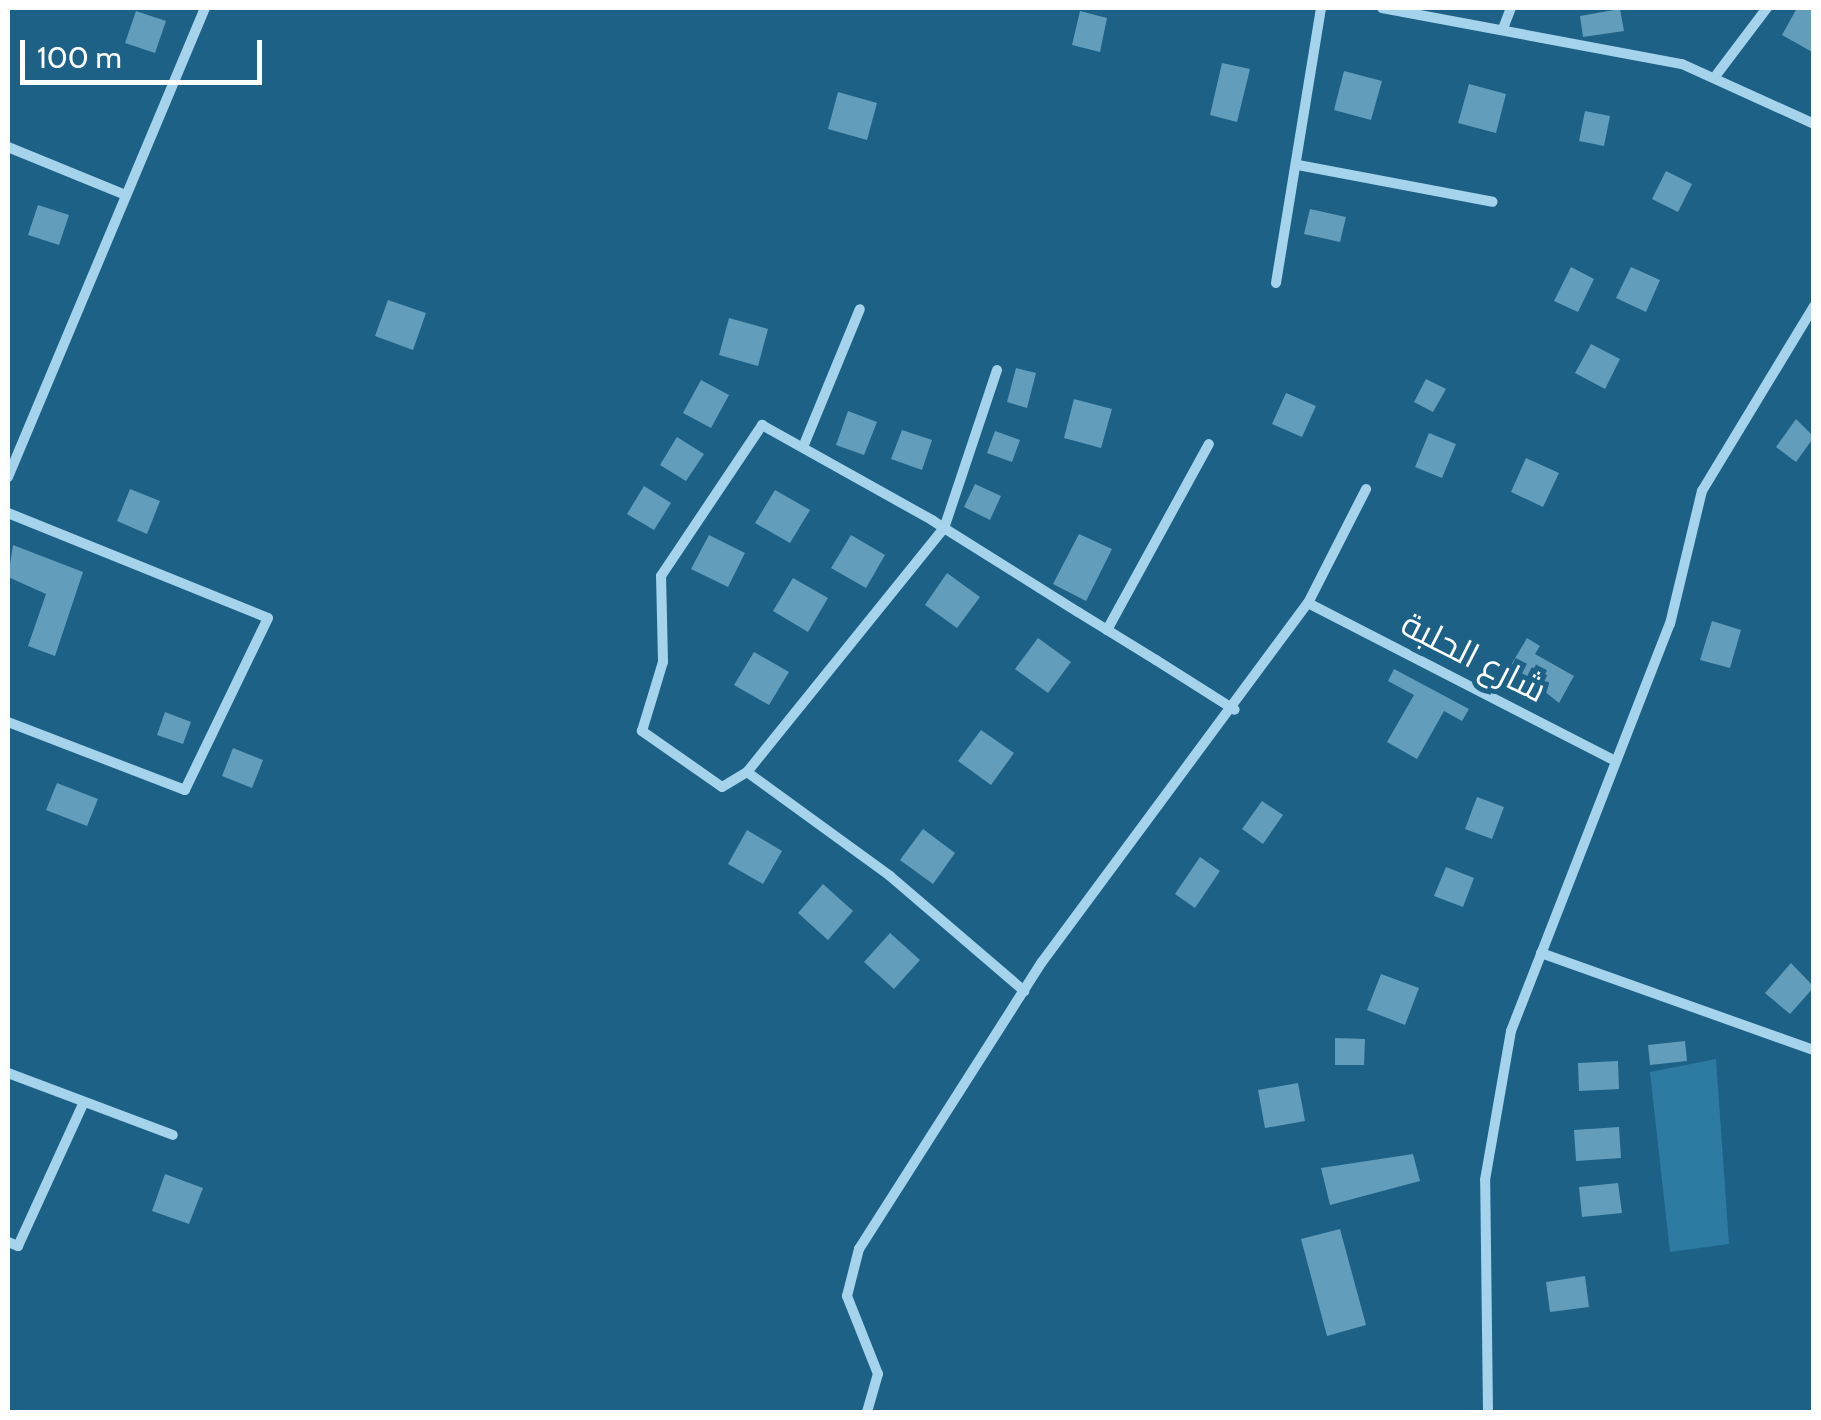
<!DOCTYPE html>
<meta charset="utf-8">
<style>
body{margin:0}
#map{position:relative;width:1821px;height:1420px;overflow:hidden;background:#1d6186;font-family:Cabin,Cairo,sans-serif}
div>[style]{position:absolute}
.green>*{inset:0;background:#2d7ba3}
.building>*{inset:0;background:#639dbc}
.street>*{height:10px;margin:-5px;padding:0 5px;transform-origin:5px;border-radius:5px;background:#a5d3eb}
span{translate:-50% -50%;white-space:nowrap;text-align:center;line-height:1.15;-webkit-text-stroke:10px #1d6186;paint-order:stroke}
.street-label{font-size:35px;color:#fff}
.frame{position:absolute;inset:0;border:10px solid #fff;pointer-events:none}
.scale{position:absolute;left:20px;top:40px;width:242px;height:45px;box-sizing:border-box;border:5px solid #fff;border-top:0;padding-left:12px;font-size:30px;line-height:35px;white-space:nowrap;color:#fff;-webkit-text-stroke:8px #1d6186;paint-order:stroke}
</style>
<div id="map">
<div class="green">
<i style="clip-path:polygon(1716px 1059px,1729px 1244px,1670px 1252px,1650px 1072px)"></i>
</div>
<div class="building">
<i style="clip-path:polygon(1797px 8px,1814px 8px,1814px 53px,1782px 35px)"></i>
<i style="clip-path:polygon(1620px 9px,1624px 31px,1583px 37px,1580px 16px)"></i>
<i style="clip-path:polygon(136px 11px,166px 21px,155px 53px,125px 43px)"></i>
<i style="clip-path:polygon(1080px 11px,1107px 18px,1100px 52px,1072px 45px)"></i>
<i style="clip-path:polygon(1222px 63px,1250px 69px,1237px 122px,1210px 115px)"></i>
<i style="clip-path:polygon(1344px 71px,1382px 81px,1371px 120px,1334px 110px)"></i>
<i style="clip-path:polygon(1469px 84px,1506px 94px,1496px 133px,1458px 123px)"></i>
<i style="clip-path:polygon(838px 92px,877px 103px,867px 140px,828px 129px)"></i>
<i style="clip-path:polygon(1585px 111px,1610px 116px,1604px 146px,1579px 141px)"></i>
<i style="clip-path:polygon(1666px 171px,1692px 184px,1678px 212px,1652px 199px)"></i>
<i style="clip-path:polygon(38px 205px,69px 215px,59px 245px,28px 235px)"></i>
<i style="clip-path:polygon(1310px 209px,1346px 217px,1340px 242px,1304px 234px)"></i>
<i style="clip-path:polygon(1571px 267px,1594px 279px,1578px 312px,1554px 301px)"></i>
<i style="clip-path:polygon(1631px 267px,1660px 280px,1646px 312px,1616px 298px)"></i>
<i style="clip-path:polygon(388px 300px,426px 313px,413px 350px,375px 336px)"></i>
<i style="clip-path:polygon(729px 318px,768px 329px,758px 366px,719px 355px)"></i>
<i style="clip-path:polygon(1591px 344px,1620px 359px,1605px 389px,1575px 373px)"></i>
<i style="clip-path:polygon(1016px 368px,1036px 373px,1027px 408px,1007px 402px)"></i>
<i style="clip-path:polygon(1426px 379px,1446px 389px,1433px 412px,1414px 402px)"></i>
<i style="clip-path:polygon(701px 380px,729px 395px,711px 428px,683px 413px)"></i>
<i style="clip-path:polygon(1286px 393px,1316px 406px,1302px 437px,1272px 424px)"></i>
<i style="clip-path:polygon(1074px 399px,1112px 409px,1101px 448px,1064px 438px)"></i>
<i style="clip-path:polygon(848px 411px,877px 422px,864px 455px,836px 445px)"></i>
<i style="clip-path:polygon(1796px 419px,1814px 437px,1796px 462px,1776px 447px)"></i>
<i style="clip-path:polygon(902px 430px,932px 440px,922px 470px,891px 459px)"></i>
<i style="clip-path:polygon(995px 431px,1020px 440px,1012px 462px,987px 453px)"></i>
<i style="clip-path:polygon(1429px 433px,1456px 444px,1442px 478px,1415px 467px)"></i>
<i style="clip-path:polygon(677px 437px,704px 454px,686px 481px,660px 465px)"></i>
<i style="clip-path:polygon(1526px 458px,1559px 473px,1543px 507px,1511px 492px)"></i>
<i style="clip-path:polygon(975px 484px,1001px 496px,990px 520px,964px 507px)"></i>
<i style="clip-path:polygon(644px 486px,671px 503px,654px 530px,627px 514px)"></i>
<i style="clip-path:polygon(130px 489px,160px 501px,147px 534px,117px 521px)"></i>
<i style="clip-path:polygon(775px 490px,810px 510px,790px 543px,755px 523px)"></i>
<i style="clip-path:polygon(1079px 534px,1112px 549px,1086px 601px,1053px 584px)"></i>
<i style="clip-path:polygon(709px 535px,745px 553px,728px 587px,691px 569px)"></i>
<i style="clip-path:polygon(851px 535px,885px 555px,866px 588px,831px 568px)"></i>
<i style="clip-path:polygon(13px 545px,83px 572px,55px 656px,28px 646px,46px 594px,8px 577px)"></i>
<i style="clip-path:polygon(947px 573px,980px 597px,957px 628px,925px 605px)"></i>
<i style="clip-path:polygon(793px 578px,828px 598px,808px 632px,773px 611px)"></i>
<i style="clip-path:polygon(1712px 621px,1741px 630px,1730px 668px,1700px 660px)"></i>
<i style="clip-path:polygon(1038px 638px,1071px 662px,1048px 693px,1015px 669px)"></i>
<i style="clip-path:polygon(1527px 638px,1540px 646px,1535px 654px,1574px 676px,1559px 703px,1511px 665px)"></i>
<i style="clip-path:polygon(754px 652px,789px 672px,769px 705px,734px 685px)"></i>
<i style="clip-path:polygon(1394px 669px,1469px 709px,1462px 721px,1444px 711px,1417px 759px,1387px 742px,1414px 695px,1388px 681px)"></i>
<i style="clip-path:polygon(165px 712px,191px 722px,183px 744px,157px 735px)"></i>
<i style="clip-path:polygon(981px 730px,1014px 753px,991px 785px,958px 761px)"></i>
<i style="clip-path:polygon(233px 748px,263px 760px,252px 788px,222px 776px)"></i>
<i style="clip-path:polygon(57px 783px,98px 799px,87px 826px,46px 810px)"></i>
<i style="clip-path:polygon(1477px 797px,1504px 807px,1492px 839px,1465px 829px)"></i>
<i style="clip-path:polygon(1262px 801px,1283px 815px,1263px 844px,1242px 829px)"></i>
<i style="clip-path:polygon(923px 829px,955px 853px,933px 884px,900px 860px)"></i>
<i style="clip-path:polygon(747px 830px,782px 851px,763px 884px,728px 864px)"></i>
<i style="clip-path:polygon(1200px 857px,1220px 871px,1195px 908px,1175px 894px)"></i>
<i style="clip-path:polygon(1446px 867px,1474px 878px,1463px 907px,1434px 896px)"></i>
<i style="clip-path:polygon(823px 884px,853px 911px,828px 940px,798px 913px)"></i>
<i style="clip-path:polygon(890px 933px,920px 960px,894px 989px,864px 962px)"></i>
<i style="clip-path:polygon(1791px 963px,1814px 987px,1790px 1014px,1765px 993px)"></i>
<i style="clip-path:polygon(1381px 974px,1419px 988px,1405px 1025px,1367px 1010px)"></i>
<i style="clip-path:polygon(1335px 1038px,1365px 1039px,1364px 1065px,1335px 1065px)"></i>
<i style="clip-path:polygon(1685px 1041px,1687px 1061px,1650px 1065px,1648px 1045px)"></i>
<i style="clip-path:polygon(1618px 1061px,1619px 1089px,1579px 1091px,1578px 1063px)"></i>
<i style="clip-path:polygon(1298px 1083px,1305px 1121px,1265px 1128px,1258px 1090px)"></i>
<i style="clip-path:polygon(1619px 1127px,1621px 1158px,1576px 1161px,1574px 1130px)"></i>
<i style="clip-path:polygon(1413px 1154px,1420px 1181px,1330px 1205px,1321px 1168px)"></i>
<i style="clip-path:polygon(165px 1174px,203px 1188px,189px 1224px,152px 1211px)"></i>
<i style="clip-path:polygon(1618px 1183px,1622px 1213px,1582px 1217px,1579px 1187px)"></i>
<i style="clip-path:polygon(1340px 1229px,1366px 1325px,1327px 1336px,1301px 1239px)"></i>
<i style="clip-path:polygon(1585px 1276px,1589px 1307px,1550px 1312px,1546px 1282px)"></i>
</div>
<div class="street">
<i style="left:1382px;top:8px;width:305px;rotate:10.6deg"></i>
<i style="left:1682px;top:64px;width:145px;rotate:24.4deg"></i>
<i style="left:1504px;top:26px;width:19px;rotate:-69deg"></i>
<i style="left:1717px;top:74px;width:83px;rotate:-52.9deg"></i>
<i style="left:8px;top:147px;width:124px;rotate:22.2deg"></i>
<i style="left:1298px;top:165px;width:198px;rotate:10.7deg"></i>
<i style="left:1276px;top:283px;width:279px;rotate:-80.7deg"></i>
<i style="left:997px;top:370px;width:167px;rotate:108.5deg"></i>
<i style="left:944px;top:528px;width:314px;rotate:128.9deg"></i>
<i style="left:747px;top:772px;width:29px;rotate:149deg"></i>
<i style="left:722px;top:787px;width:98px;rotate:-145deg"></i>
<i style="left:642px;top:731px;width:72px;rotate:-73.1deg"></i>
<i style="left:663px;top:662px;width:86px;rotate:-91.3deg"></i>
<i style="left:661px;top:576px;width:182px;rotate:-56.2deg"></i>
<i style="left:762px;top:425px;width:195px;rotate:29.2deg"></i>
<i style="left:932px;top:520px;width:14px;rotate:34deg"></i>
<i style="left:944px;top:528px;width:158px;rotate:32.1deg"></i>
<i style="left:1078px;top:612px;width:92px;rotate:31.6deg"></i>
<i style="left:1156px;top:660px;width:93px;rotate:32.3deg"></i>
<i style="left:803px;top:447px;width:149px;rotate:-67.6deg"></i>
<i style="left:8px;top:477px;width:509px;rotate:-67.22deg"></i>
<i style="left:8px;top:513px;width:280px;rotate:22deg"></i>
<i style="left:268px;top:618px;width:191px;rotate:115.8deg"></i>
<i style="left:185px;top:790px;width:190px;rotate:-159deg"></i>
<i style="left:1308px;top:603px;width:346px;rotate:27.2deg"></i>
<i style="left:1107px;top:630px;width:212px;rotate:-61.3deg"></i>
<i style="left:747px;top:772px;width:177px;rotate:36deg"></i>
<i style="left:890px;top:876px;width:177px;rotate:40.6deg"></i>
<i style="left:1541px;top:953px;width:290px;rotate:19.6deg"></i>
<i style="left:8px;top:1073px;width:176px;rotate:20.6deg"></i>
<i style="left:8px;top:1242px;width:11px;rotate:22deg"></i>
<i style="left:18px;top:1246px;width:158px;rotate:-65.4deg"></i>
<i style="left:867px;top:1412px;width:40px;rotate:-74deg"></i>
<i style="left:878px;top:1374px;width:84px;rotate:-111.7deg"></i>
<i style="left:847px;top:1296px;width:49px;rotate:-75.7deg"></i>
<i style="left:859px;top:1249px;width:340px;rotate:-57.5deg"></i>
<i style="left:1042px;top:962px;width:447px;rotate:-53.5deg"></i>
<i style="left:1308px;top:603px;width:128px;rotate:-63deg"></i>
<i style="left:1488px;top:1412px;width:232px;rotate:-90.7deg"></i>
<i style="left:1485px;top:1180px;width:151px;rotate:-80.1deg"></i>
<i style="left:1511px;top:1031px;width:437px;rotate:-68.7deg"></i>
<i style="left:1670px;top:624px;width:137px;rotate:-76.5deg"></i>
<i style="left:1702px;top:491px;width:216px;rotate:-58.8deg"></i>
</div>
<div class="street-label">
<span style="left:1474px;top:657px;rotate:27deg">شارع الحلبة</span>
</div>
<div class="frame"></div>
<div class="scale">100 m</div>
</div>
